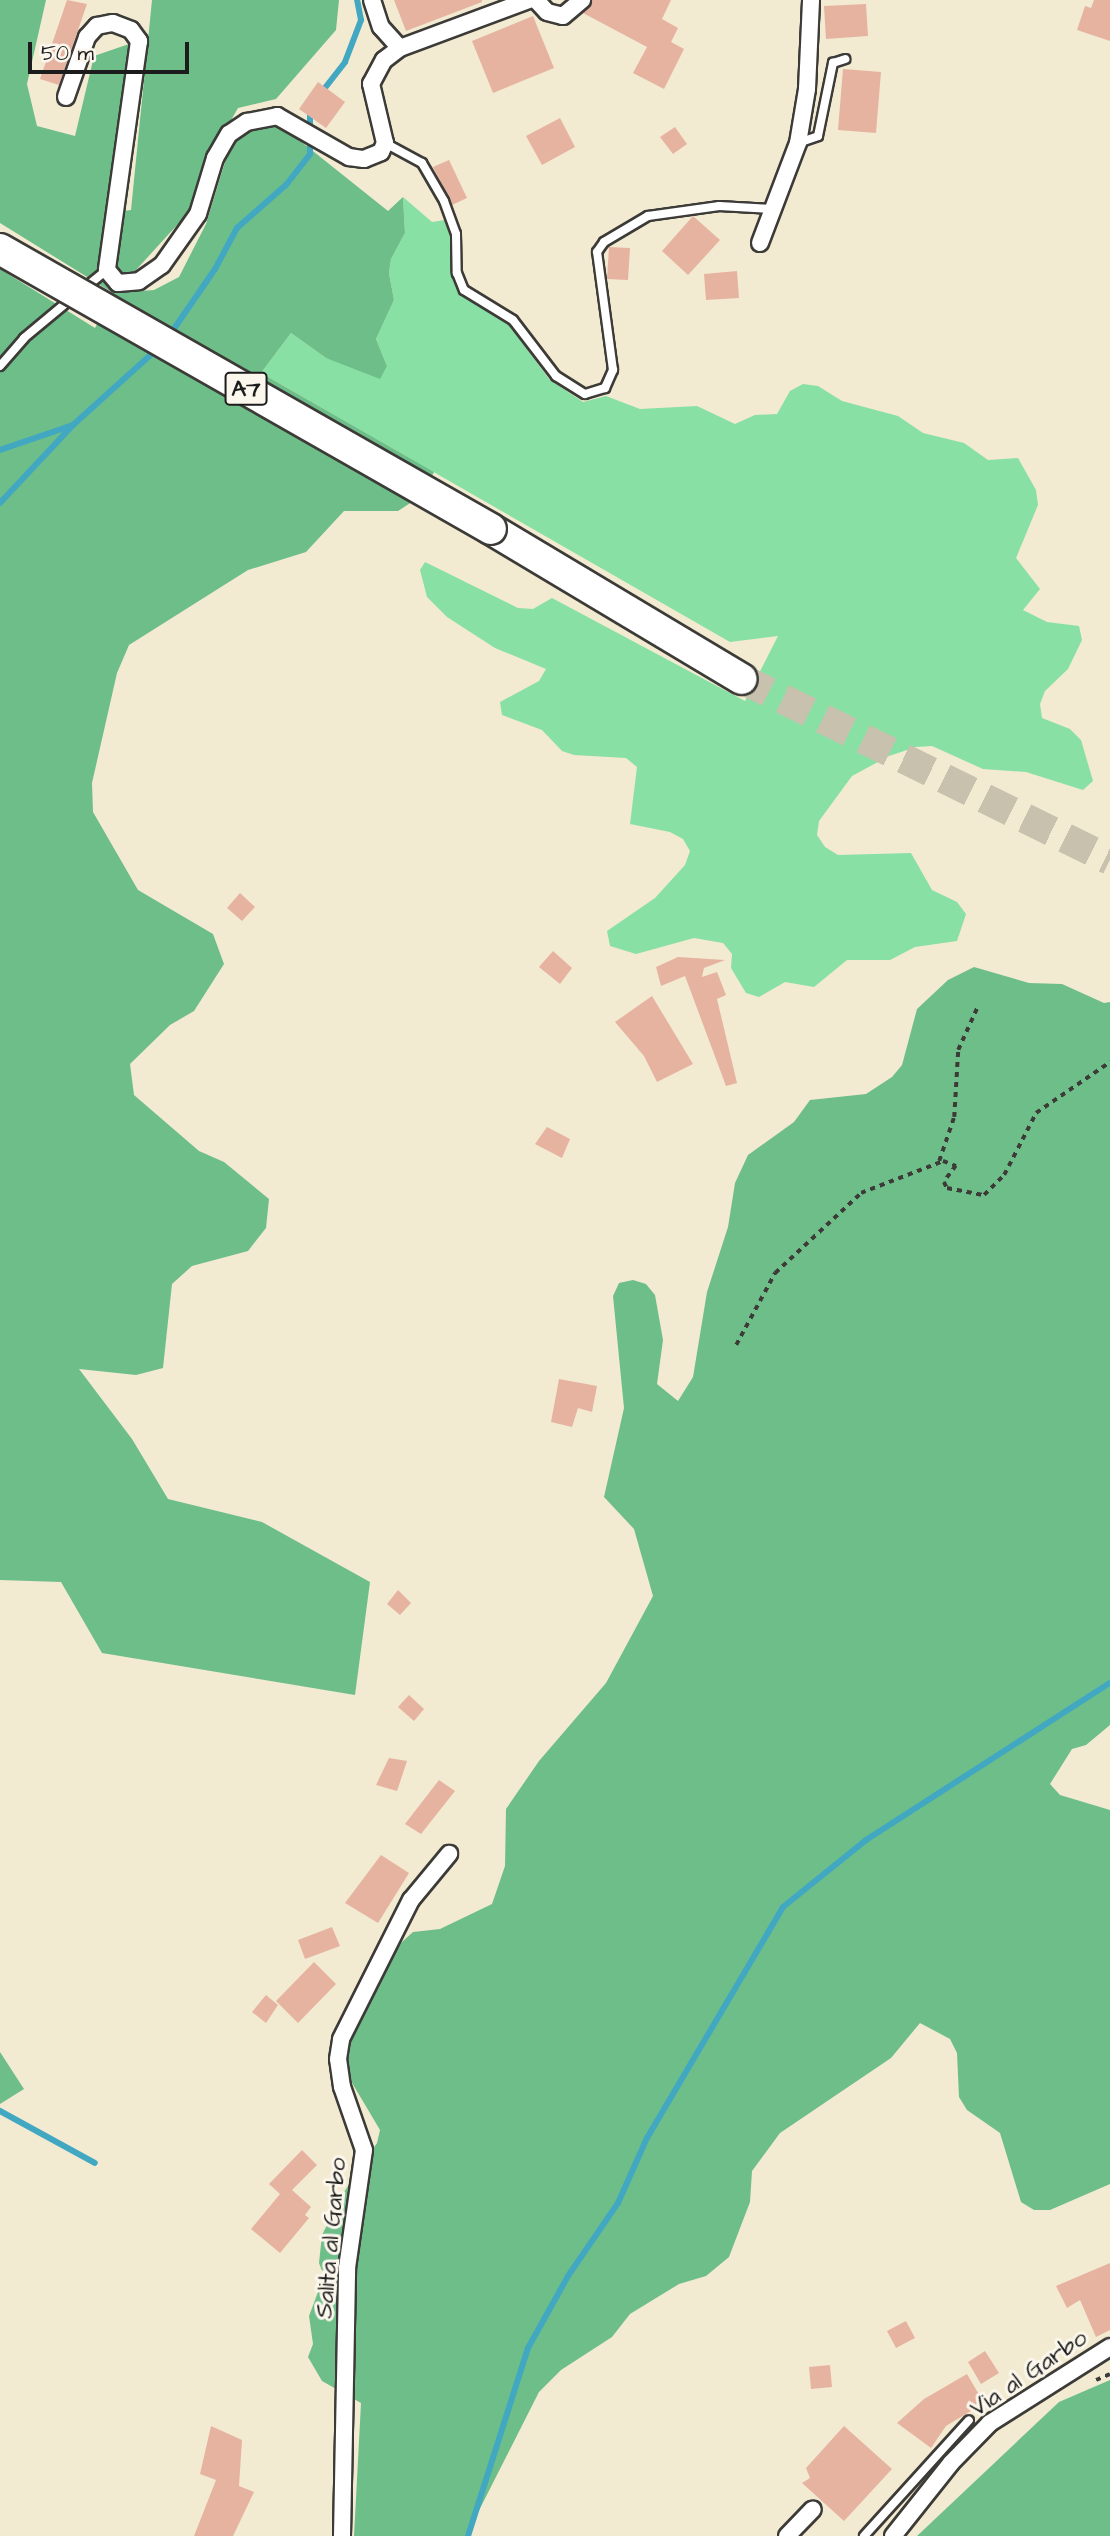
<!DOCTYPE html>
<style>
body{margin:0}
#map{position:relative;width:1110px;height:2536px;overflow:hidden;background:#f3ead2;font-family:"Architects Daughter",sans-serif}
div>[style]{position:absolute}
.green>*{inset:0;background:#88e0a4}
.forest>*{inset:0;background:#6ebe8a}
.stream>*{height:6px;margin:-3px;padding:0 3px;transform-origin:3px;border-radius:3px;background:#42a8c2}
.building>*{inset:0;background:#e6b3a1}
.highway-tunnel>*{height:30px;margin-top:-15px;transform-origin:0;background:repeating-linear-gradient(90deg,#c8c1ae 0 30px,transparent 0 45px)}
.path>*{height:3.5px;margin-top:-1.75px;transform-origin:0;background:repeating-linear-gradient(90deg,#3c3b37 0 5px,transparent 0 10px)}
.roads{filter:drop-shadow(2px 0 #3c3b37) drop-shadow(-2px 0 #3c3b37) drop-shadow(0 2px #3c3b37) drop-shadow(0 -2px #3c3b37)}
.lane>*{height:8px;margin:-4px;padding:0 4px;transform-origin:4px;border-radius:4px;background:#fff}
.street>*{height:16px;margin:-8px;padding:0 8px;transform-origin:8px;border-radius:8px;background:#fff}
.highway>*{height:30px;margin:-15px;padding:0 15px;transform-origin:15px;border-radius:15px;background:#fff}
.bridges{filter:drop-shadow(2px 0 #3c3b37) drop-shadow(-2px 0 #3c3b37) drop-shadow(0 2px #3c3b37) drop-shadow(0 -2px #3c3b37)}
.highway-bridge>*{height:30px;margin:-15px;padding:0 15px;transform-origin:15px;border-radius:15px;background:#fff}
span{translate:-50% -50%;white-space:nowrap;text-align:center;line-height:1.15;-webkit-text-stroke:6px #fbf7ec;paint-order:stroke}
.shield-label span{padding:2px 5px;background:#fbf7ec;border:2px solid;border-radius:5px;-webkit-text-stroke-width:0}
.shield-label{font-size:23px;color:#1c1c1c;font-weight:700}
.street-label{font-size:24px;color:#1c1c1c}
.scale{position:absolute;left:28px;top:42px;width:161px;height:32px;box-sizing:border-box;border:4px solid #1c1c1c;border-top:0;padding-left:9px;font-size:21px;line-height:24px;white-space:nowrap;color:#1c1c1c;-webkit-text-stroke:5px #fbf7ec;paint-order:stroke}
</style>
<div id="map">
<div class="green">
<i style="clip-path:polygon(403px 197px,432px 222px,445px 220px,451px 239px,451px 275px,460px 295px,509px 325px,549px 379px,583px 402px,606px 396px,640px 409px,697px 406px,735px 424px,755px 415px,777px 414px,790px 391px,803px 384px,818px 386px,842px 401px,898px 416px,923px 433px,964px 443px,988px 460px,1018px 458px,1036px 490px,1038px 505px,1016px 558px,1040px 589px,1023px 610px,1047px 622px,1079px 626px,1082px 640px,1068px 669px,1045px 691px,1040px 704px,1042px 718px,1070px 729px,1081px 740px,1093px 781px,1083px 790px,1026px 772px,983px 769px,932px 746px,916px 747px,889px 756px,852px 776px,819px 821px,817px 835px,825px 847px,838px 855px,911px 853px,932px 890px,957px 902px,966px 914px,957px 941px,915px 947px,890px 960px,847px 960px,814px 987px,785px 982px,759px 997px,746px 993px,731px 968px,732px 954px,723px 943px,694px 938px,636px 954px,610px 946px,607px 931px,655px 898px,685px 865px,690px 851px,683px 839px,670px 832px,630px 824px,637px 767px,626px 758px,574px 755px,562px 751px,542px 730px,502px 715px,500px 702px,539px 681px,546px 669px,495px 648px,447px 617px,427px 597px,420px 570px,425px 562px,518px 608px,533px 609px,552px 598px,745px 701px,778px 636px,730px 642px,261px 373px,291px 333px,326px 358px,387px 366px,376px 339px,394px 300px,389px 273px,391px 259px,405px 233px)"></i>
</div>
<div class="forest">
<i style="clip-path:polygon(0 0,46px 0,27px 84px,37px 126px,75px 136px,94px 56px,129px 44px,108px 213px,131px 210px,152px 0,339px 0,336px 30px,276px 99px,238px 108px,212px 153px,188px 213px,115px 293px,154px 290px,179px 277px,206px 224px,225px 162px,235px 142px,254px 127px,279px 124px,388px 211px,403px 197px,405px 233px,391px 259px,389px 273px,394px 300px,376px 339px,387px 366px,380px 379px,326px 358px,291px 333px,261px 373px,434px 472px,421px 496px,398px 511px,344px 511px,306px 552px,248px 570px,129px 645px,117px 673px,92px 783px,93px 812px,138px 890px,213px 934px,224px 964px,194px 1011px,170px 1025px,130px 1064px,134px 1095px,199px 1151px,224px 1162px,269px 1199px,266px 1228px,248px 1251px,192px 1266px,172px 1284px,163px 1368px,136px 1375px,79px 1369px,132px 1439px,168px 1499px,262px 1522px,370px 1582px,355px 1695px,102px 1653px,61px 1582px,0 1580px,0 269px,95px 328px,113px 293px,0 223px)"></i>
<i style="clip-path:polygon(974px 967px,1029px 983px,1062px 984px,1104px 1003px,1110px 1002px,1110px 1725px,1086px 1745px,1072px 1749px,1050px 1784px,1060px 1795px,1110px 1810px,1110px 2184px,1050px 2210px,1034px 2210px,1021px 2202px,1000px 2133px,967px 2110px,959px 2097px,957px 2053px,950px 2039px,920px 2023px,891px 2058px,780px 2133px,752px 2171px,750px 2202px,729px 2257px,706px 2276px,679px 2284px,630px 2314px,612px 2337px,561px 2370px,539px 2392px,466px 2536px,354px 2536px,361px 2403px,322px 2381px,308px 2357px,313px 2344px,309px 2316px,324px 2276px,319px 2263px,322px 2235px,342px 2195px,377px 2143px,380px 2130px,345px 2071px,348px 2030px,402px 1942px,413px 1932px,440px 1929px,492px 1904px,505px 1866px,506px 1809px,539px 1761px,606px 1683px,653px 1596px,634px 1529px,604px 1497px,624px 1408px,613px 1296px,619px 1283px,633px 1280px,646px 1284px,655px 1295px,663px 1340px,657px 1384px,678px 1401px,693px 1377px,707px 1292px,728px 1227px,735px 1183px,748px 1155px,794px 1122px,810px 1100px,866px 1094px,892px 1077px,902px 1065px,917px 1009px,948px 980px)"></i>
<i style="clip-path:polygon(0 2052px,24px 2089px,0 2104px)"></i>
<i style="clip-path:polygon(1110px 2380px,1110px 2536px,917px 2536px,1059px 2402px)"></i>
</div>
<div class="stream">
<i style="left:321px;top:93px;width:39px;rotate:-52deg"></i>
<i style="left:345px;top:62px;width:45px;rotate:-69.1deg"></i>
<i style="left:361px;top:20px;width:20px;rotate:-101deg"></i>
<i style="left:169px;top:336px;width:81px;rotate:-55.5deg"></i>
<i style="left:215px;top:269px;width:47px;rotate:-61.8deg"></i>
<i style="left:237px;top:228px;width:65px;rotate:-41.3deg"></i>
<i style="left:286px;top:185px;width:39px;rotate:-52deg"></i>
<i style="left:310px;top:154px;width:47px;rotate:-90deg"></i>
<i style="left:0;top:450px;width:77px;rotate:-18.9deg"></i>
<i style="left:73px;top:425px;width:113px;rotate:-42.1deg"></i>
<i style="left:0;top:503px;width:107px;rotate:-46.9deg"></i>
<i style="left:0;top:2111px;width:108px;rotate:28.7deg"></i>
<i style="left:468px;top:2536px;width:197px;rotate:-72.3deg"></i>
<i style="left:528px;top:2348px;width:82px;rotate:-60.9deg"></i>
<i style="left:568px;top:2276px;width:88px;rotate:-55.6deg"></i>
<i style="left:618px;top:2203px;width:71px;rotate:-66deg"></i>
<i style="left:647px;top:2138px;width:268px;rotate:-59.5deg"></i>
<i style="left:783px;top:1907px;width:107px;rotate:-38.9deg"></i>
<i style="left:866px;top:1840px;width:290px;rotate:-32.8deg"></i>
</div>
<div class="building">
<i style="clip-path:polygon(67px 0,87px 4px,59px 85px,40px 79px)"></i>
<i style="clip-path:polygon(394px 0,482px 0,482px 2px,406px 31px)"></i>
<i style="clip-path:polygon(592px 0,671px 0,662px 19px,678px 28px,671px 42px,684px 49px,664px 89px,633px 73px,647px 47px,583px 13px)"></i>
<i style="clip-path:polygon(1094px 0,1110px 0,1110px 41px,1077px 30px,1085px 6px,1091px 8px)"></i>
<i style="clip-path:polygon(866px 4px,868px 36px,826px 39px,824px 6px)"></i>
<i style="clip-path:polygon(533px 16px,554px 68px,493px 93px,472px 41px)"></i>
<i style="clip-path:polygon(843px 69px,881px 72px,876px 133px,838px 130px)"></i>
<i style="clip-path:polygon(318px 82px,345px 102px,326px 128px,299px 109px)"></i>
<i style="clip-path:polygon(560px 118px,575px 147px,542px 165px,526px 136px)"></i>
<i style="clip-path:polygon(675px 127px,687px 144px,673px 154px,660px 137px)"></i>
<i style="clip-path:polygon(449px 160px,467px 198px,452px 205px,433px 167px)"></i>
<i style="clip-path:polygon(693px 216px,720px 240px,688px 275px,662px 251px)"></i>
<i style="clip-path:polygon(609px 247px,630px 248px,628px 280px,607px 279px)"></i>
<i style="clip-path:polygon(737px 271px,739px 298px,706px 300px,704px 274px)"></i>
<i style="clip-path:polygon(240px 893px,255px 907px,242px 921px,227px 908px)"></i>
<i style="clip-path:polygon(553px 951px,572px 968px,560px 984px,539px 967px)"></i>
<i style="clip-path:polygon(678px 957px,725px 960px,704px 968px,702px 977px,717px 972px,726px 995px,717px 999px,737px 1083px,726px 1086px,685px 976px,661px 986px,656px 967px)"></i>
<i style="clip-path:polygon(652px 996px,693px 1064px,657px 1082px,644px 1056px,615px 1022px)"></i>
<i style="clip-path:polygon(547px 1127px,570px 1139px,562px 1158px,535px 1144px)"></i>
<i style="clip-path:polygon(559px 1379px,597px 1386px,592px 1412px,578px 1408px,572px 1427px,551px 1422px)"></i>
<i style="clip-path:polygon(398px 1590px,411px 1603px,400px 1615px,387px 1604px)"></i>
<i style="clip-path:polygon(409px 1695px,424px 1709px,414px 1721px,398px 1707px)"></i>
<i style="clip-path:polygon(389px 1758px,407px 1761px,397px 1791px,376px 1785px)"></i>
<i style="clip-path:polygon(439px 1780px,455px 1791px,421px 1834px,405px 1824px)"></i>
<i style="clip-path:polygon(381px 1855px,409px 1873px,378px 1923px,345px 1903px)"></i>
<i style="clip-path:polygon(332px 1927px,340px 1946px,305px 1959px,298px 1940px)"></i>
<i style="clip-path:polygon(314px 1962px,336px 1984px,298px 2023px,276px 2001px)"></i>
<i style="clip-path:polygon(266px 1995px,278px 2005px,266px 2023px,252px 2012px)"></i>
<i style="clip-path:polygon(302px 2150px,317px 2165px,292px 2190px,311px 2207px,305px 2215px,309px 2218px,280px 2253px,251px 2229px,280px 2194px,269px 2184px)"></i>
<i style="clip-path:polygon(1110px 2263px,1110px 2330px,1096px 2337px,1080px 2300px,1067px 2308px,1056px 2286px)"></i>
<i style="clip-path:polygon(906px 2321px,915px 2338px,896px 2348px,887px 2331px)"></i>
<i style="clip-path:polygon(985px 2351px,999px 2373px,981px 2384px,968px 2362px)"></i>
<i style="clip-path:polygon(830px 2365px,832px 2387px,811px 2389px,809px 2367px)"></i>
<i style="clip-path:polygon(967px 2374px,984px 2403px,946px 2426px,931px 2448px,897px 2423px,924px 2399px)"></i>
<i style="clip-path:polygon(211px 2426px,242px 2440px,239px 2486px,254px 2492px,233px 2536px,194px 2536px,216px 2480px,200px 2474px)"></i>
<i style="clip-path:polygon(844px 2426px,892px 2469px,844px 2521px,802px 2483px,810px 2478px,806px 2468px)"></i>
</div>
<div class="highway-tunnel">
<i style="left:742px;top:679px;width:410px;rotate:26.2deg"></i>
</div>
<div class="path">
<i style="left:939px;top:1161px;width:46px;rotate:-71.2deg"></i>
<i style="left:954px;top:1117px;width:67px;rotate:-86.6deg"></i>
<i style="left:958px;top:1050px;width:48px;rotate:-65.6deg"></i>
<i style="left:736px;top:1345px;width:82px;rotate:-61.6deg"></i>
<i style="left:775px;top:1273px;width:117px;rotate:-42.9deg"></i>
<i style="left:861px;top:1193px;width:88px;rotate:-21.3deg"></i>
<i style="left:943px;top:1161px;width:14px;rotate:21deg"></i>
<i style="left:956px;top:1166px;width:20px;rotate:127deg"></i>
<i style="left:944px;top:1182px;width:7px;rotate:63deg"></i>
<i style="left:947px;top:1188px;width:38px;rotate:11deg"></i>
<i style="left:984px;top:1195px;width:28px;rotate:-45deg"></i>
<i style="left:1004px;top:1175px;width:70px;rotate:-62.7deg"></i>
<i style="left:1036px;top:1113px;width:90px;rotate:-34.6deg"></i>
<i style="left:1096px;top:2380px;width:15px;rotate:-23deg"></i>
</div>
<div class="roads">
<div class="lane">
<i style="left:385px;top:143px;width:42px;rotate:28.4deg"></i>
<i style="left:422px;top:163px;width:44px;rotate:59.9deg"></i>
<i style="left:444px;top:201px;width:35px;rotate:70deg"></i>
<i style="left:456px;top:234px;width:39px;rotate:89deg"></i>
<i style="left:457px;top:273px;width:18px;rotate:68deg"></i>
<i style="left:464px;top:290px;width:57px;rotate:31.5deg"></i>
<i style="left:513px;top:320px;width:71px;rotate:52.5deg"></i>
<i style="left:556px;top:376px;width:34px;rotate:32deg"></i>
<i style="left:585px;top:394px;width:21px;rotate:-17deg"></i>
<i style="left:605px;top:388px;width:20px;rotate:-66deg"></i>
<i style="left:613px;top:370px;width:119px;rotate:-97.7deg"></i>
<i style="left:597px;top:252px;width:12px;rotate:-55deg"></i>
<i style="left:604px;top:242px;width:51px;rotate:-30.6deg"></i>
<i style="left:648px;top:216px;width:72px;rotate:-8deg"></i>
<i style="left:719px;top:206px;width:53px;rotate:3.2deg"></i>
<i style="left:798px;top:143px;width:21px;rotate:-19deg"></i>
<i style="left:818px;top:136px;width:75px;rotate:-78.4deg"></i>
<i style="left:833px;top:63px;width:13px;rotate:-18deg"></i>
<i style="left:82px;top:290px;width:32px;rotate:-39deg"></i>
<i style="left:0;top:366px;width:37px;rotate:-49deg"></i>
<i style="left:24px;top:338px;width:62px;rotate:-39.8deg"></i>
<i style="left:864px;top:2536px;width:156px;rotate:-47.8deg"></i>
</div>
<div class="street">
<i style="left:372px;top:0;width:28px;rotate:72deg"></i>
<i style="left:381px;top:27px;width:28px;rotate:48deg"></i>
<i style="left:536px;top:0;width:16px;rotate:47deg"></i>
<i style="left:547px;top:12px;width:16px;rotate:14deg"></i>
<i style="left:563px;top:16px;width:25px;rotate:-40deg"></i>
<i style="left:66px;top:97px;width:64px;rotate:-70.7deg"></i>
<i style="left:87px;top:37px;width:15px;rotate:-48deg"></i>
<i style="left:97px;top:26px;width:16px;rotate:-11deg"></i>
<i style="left:113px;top:23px;width:19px;rotate:21deg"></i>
<i style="left:131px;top:30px;width:14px;rotate:54deg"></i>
<i style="left:139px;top:41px;width:231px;rotate:98deg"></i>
<i style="left:107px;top:270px;width:17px;rotate:50deg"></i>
<i style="left:118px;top:283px;width:21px;rotate:-5deg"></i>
<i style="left:139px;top:281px;width:28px;rotate:-35deg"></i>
<i style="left:162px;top:265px;width:62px;rotate:-54.8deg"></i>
<i style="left:198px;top:214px;width:59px;rotate:-73.1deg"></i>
<i style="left:215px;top:158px;width:28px;rotate:-60deg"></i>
<i style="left:229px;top:134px;width:22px;rotate:-34deg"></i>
<i style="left:247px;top:122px;width:31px;rotate:-11deg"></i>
<i style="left:277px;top:116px;width:83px;rotate:29.7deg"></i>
<i style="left:349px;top:157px;width:15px;rotate:8deg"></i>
<i style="left:364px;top:159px;width:18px;rotate:-22deg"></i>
<i style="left:381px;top:152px;width:10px;rotate:-66deg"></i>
<i style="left:385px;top:143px;width:61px;rotate:-103.3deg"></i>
<i style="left:371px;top:84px;width:27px;rotate:-62deg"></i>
<i style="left:384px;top:60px;width:20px;rotate:-37deg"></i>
<i style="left:400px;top:48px;width:138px;rotate:-20.4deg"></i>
<i style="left:760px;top:243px;width:107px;rotate:-69.2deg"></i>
<i style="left:798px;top:143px;width:55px;rotate:-80.5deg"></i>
<i style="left:807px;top:89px;width:89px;rotate:-87.4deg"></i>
<i style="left:342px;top:2536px;width:268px;rotate:-88.9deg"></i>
<i style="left:347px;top:2268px;width:119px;rotate:-81.8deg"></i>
<i style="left:364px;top:2150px;width:67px;rotate:-109.2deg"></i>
<i style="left:342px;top:2087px;width:28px;rotate:-98deg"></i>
<i style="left:338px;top:2059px;width:20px;rotate:-81deg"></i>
<i style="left:341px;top:2039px;width:156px;rotate:-63.3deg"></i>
<i style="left:411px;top:1900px;width:60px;rotate:-50.4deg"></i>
<i style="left:787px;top:2536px;width:37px;rotate:-46deg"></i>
<i style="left:893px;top:2536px;width:93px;rotate:-51.5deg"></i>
<i style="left:951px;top:2463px;width:56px;rotate:-45.7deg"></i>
<i style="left:990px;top:2423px;width:142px;rotate:-32.3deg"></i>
</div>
<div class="highway">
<i style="left:491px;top:529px;width:292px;rotate:30.9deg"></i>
</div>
</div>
<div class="bridges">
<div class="highway-bridge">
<i style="left:0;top:249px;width:565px;rotate:29.69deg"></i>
</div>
</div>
<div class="shield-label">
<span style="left:246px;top:389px">A7</span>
</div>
<div class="street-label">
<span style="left:332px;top:2238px;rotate:-85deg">Salita al Garbo</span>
<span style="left:1029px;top:2374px;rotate:-34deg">Via al Garbo</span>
</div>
<div class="scale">50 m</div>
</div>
